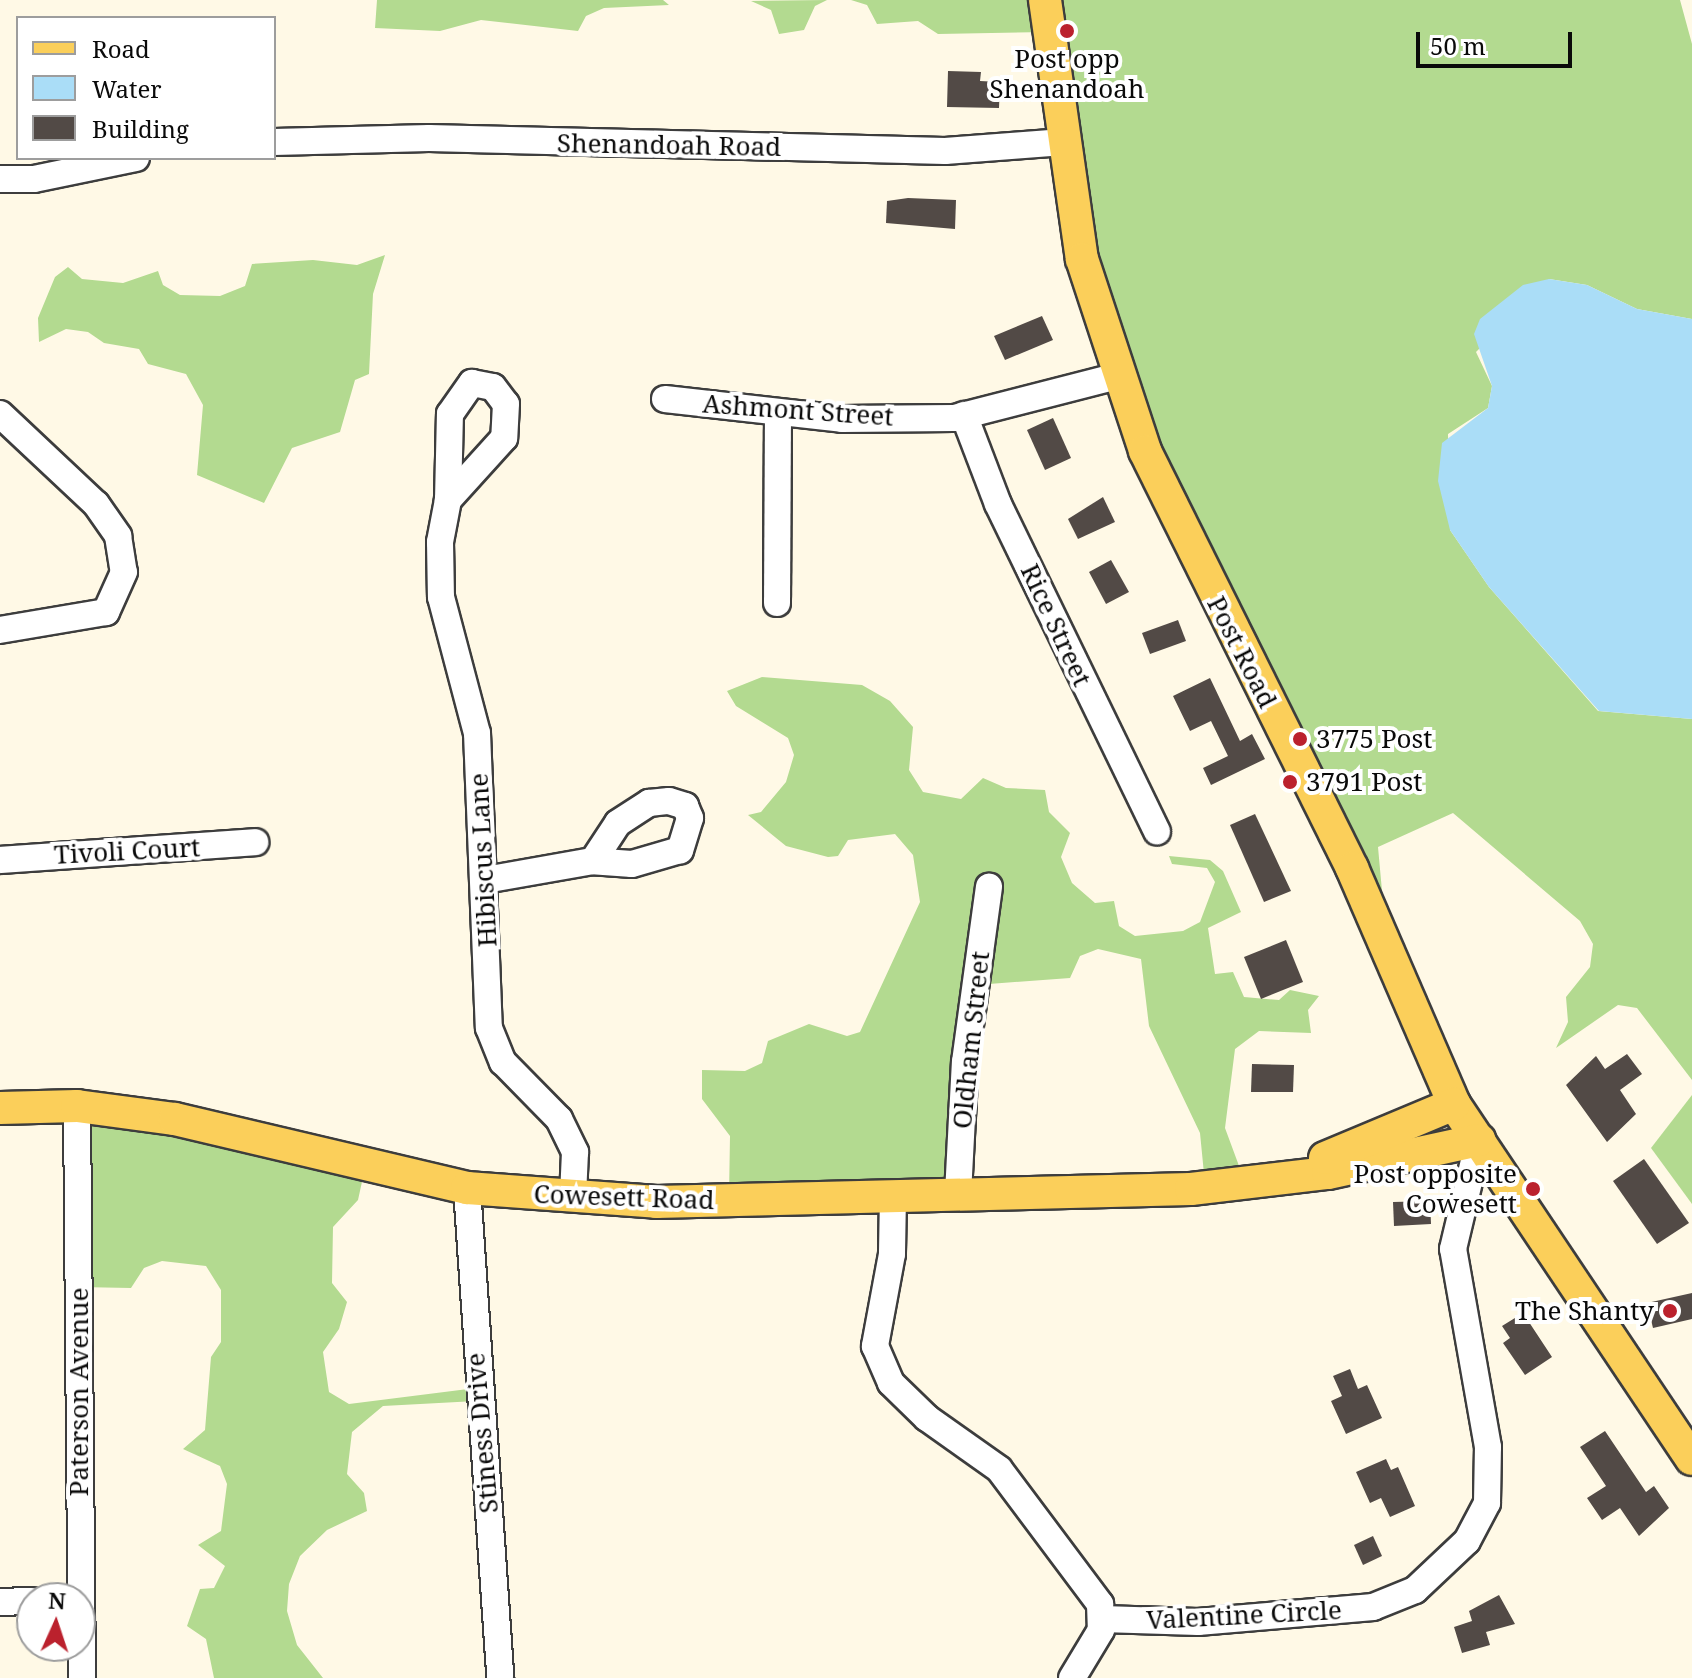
<!DOCTYPE html>
<style>
body{margin:0}
#map{position:relative;width:1692px;height:1678px;overflow:hidden;background:#fff9e6;font-family:"Noto Serif",serif}
div>[style]{position:absolute}
.forest>*{inset:0;background:#b3da90}
.water>*{inset:0;background:#aaddf7}
.building>*{inset:0;background:#524a46}
.roads{filter:drop-shadow(2px 0 #3d3d3d) drop-shadow(-2px 0 #3d3d3d) drop-shadow(0 2px #3d3d3d) drop-shadow(0 -2px #3d3d3d)}
.minor>*{height:26px;margin:-13px;padding:0 13px;transform-origin:13px;border-radius:13px;background:#fff}
.major>*{height:32px;margin:-16px;padding:0 16px;transform-origin:16px;border-radius:16px;background:#fbcf5a}
.dots>*{width:22px;height:22px;translate:-50% -50%;box-sizing:border-box;border:4px solid #fff;border-radius:50%}
span{translate:-50% -50%;white-space:nowrap;text-align:center;line-height:1.15;-webkit-text-stroke:8px #fff;paint-order:stroke}
.poi-label{font-size:26px;color:#0a0a0a}
.left{translate:0 -50%;text-align:left}
.right{translate:-100% -50%;text-align:right}
.street-label{font-size:26px;color:#0a0a0a}
.legend{position:absolute;left:16px;top:16px;width:260px;height:144px;box-sizing:border-box;background:#fff;border:2px solid #9d9d9d;margin:0;padding:10px 14px;list-style:none;font-size:24px;color:#0a0a0a}
.legend li{display:flex;align-items:center;gap:16px;height:40px}
.legend b{width:40px;border:2px solid #9d9d9d}
.north{position:absolute;left:16px;top:1582px;width:80px;height:80px;box-sizing:border-box;background:#fff;border:2px solid #9d9d9d;border-radius:50%;rotate:3deg;font-size:22px;font-weight:700;line-height:32px;text-align:center;color:#0a0a0a}
.north::after{content:'';display:block;margin:auto;width:28px;height:36px;background:#bb212d;clip-path:polygon(50% 0,100% 100%,50% 72%,0 100%)}
.scale{position:absolute;left:1416px;top:32px;width:156px;height:36px;box-sizing:border-box;border:4px solid #0a0a0a;border-top:0;padding-left:10px;font-size:24px;line-height:28px;white-space:nowrap;color:#0a0a0a;-webkit-text-stroke:6px #fff;paint-order:stroke}
</style>
<div id="map">
<div class="forest">
<i style="clip-path:polygon(377px 0,663px 0,669px 5px,604px 8px,586px 16px,578px 31px,481px 20px,440px 31px,375px 28px)"></i>
<i style="clip-path:polygon(827px 0,815px 6px,804px 30px,779px 34px,771px 10px,751px 1px)"></i>
<i style="clip-path:polygon(851px 0,1680px 0,1692px 44px,1692px 319px,1637px 309px,1587px 285px,1549px 279px,1476px 352px,1492px 386px,1488px 408px,1448px 434px,1450px 530px,1489px 587px,1598px 711px,1692px 719px,1692px 1080px,1637px 1008px,1618px 1005px,1556px 1048px,1568px 1022px,1566px 997px,1590px 967px,1593px 944px,1580px 921px,1453px 813px,1378px 847px,1387px 946px,1124px 378px,1048px 32px,938px 34px,918px 21px,877px 24px,867px 5px)"></i>
<i style="clip-path:polygon(385px 255px,373px 294px,369px 374px,355px 380px,340px 432px,292px 448px,264px 503px,197px 475px,203px 405px,186px 374px,148px 364px,139px 349px,104px 343px,88px 332px,66px 329px,39px 342px,38px 318px,55px 277px,68px 267px,82px 279px,123px 283px,158px 271px,163px 285px,180px 295px,220px 296px,245px 286px,252px 264px,313px 260px,357px 265px)"></i>
<i style="clip-path:polygon(762px 677px,862px 685px,890px 701px,913px 727px,909px 770px,923px 792px,961px 799px,983px 778px,1006px 788px,1045px 790px,1049px 812px,1070px 833px,1061px 857px,1072px 883px,1095px 903px,1114px 901px,1119px 926px,1135px 936px,1183px 931px,1200px 922px,1215px 882px,1207px 868px,1172px 864px,1169px 856px,1210px 860px,1223px 871px,1241px 912px,1208px 928px,1215px 974px,1233px 972px,1244px 997px,1279px 1000px,1290px 990px,1319px 996px,1308px 1010px,1311px 1033px,1259px 1031px,1235px 1049px,1225px 1128px,1242px 1174px,1205px 1184px,1200px 1133px,1149px 1026px,1141px 959px,1098px 949px,1080px 956px,1070px 978px,976px 985px,955px 1188px,729px 1196px,730px 1136px,702px 1099px,702px 1070px,745px 1071px,762px 1063px,768px 1041px,809px 1024px,847px 1036px,860px 1032px,920px 902px,913px 855px,895px 834px,848px 840px,838px 856px,828px 857px,786px 846px,748px 815px,761px 812px,786px 782px,794px 755px,788px 738px,736px 706px,727px 691px)"></i>
<i style="clip-path:polygon(1692px 1095px,1692px 1204px,1651px 1148px)"></i>
<i style="clip-path:polygon(85px 1104px,365px 1168px,358px 1200px,333px 1227px,332px 1283px,347px 1302px,339px 1329px,323px 1352px,329px 1392px,349px 1404px,476px 1388px,476px 1401px,383px 1406px,352px 1432px,347px 1474px,364px 1493px,367px 1511px,327px 1530px,300px 1556px,289px 1584px,287px 1611px,297px 1645px,323px 1678px,214px 1678px,206px 1639px,187px 1626px,200px 1589px,214px 1588px,225px 1566px,198px 1545px,221px 1531px,227px 1484px,220px 1466px,183px 1449px,205px 1430px,211px 1357px,221px 1342px,221px 1290px,206px 1266px,162px 1261px,144px 1268px,131px 1288px,79px 1287px)"></i>
</div>
<div class="water">
<i style="clip-path:polygon(1549px 279px,1587px 285px,1637px 309px,1692px 319px,1692px 719px,1599px 711px,1489px 587px,1450px 530px,1438px 481px,1442px 443px,1488px 408px,1492px 386px,1474px 334px,1480px 319px,1523px 285px)"></i>
</div>
<div class="building">
<i style="clip-path:polygon(948px 71px,981px 72px,980px 81px,1000px 82px,999px 108px,947px 107px)"></i>
<i style="clip-path:polygon(908px 198px,956px 200px,955px 229px,886px 223px,887px 201px)"></i>
<i style="clip-path:polygon(1042px 316px,1053px 340px,1005px 360px,994px 336px)"></i>
<i style="clip-path:polygon(1053px 418px,1071px 458px,1045px 470px,1027px 430px)"></i>
<i style="clip-path:polygon(1103px 497px,1115px 522px,1078px 539px,1068px 519px)"></i>
<i style="clip-path:polygon(1111px 560px,1129px 592px,1106px 604px,1089px 572px)"></i>
<i style="clip-path:polygon(1178px 620px,1186px 641px,1150px 654px,1142px 633px)"></i>
<i style="clip-path:polygon(1210px 678px,1240px 741px,1252px 734px,1265px 759px,1211px 785px,1203px 768px,1228px 756px,1211px 721px,1190px 731px,1173px 696px)"></i>
<i style="clip-path:polygon(1255px 814px,1291px 891px,1264px 902px,1230px 825px)"></i>
<i style="clip-path:polygon(1286px 940px,1303px 982px,1261px 999px,1244px 957px)"></i>
<i style="clip-path:polygon(1627px 1054px,1642px 1074px,1620px 1090px,1636px 1114px,1607px 1142px,1566px 1085px,1596px 1056px,1605px 1069px)"></i>
<i style="clip-path:polygon(1252px 1064px,1294px 1065px,1293px 1092px,1251px 1092px)"></i>
<i style="clip-path:polygon(1644px 1159px,1689px 1223px,1657px 1244px,1613px 1181px)"></i>
<i style="clip-path:polygon(1430px 1201px,1431px 1224px,1394px 1226px,1393px 1202px)"></i>
<i style="clip-path:polygon(1692px 1293px,1692px 1319px,1653px 1328px,1647px 1303px)"></i>
<i style="clip-path:polygon(1523px 1313px,1552px 1357px,1525px 1375px,1503px 1343px,1510px 1338px,1502px 1326px)"></i>
<i style="clip-path:polygon(1350px 1369px,1358px 1389px,1367px 1385px,1382px 1418px,1346px 1434px,1331px 1401px,1342px 1396px,1333px 1376px)"></i>
<i style="clip-path:polygon(1605px 1431px,1646px 1492px,1654px 1486px,1669px 1508px,1639px 1536px,1620px 1508px,1602px 1520px,1587px 1498px,1606px 1486px,1580px 1447px)"></i>
<i style="clip-path:polygon(1386px 1459px,1391px 1470px,1398px 1467px,1415px 1506px,1390px 1517px,1381px 1498px,1370px 1503px,1356px 1472px)"></i>
<i style="clip-path:polygon(1373px 1536px,1382px 1556px,1363px 1565px,1354px 1545px)"></i>
<i style="clip-path:polygon(1499px 1595px,1515px 1624px,1486px 1632px,1490px 1645px,1462px 1653px,1454px 1627px,1472px 1621px,1469px 1611px)"></i>
</div>
<div class="roads">
<div class="minor">
<i style="left:274px;top:142px;width:155px;rotate:-1.5deg"></i>
<i style="left:429px;top:138px;width:516px;rotate:1.44deg"></i>
<i style="left:945px;top:151px;width:119px;rotate:-4.3deg"></i>
<i style="left:0;top:179px;width:34px"></i>
<i style="left:34px;top:179px;width:104px;rotate:-11.6deg"></i>
<i style="left:472px;top:383px;width:21px;rotate:11deg"></i>
<i style="left:493px;top:387px;width:21px;rotate:53deg"></i>
<i style="left:506px;top:404px;width:34px;rotate:93deg"></i>
<i style="left:504px;top:438px;width:84px;rotate:132.1deg"></i>
<i style="left:448px;top:500px;width:86px;rotate:-88.7deg"></i>
<i style="left:450px;top:414px;width:38px;rotate:-55deg"></i>
<i style="left:665px;top:399px;width:178px;rotate:6.4deg"></i>
<i style="left:842px;top:419px;width:112px;rotate:-0.5deg"></i>
<i style="left:954px;top:418px;width:169px;rotate:-14.4deg"></i>
<i style="left:0;top:414px;width:132px;rotate:43.2deg"></i>
<i style="left:96px;top:504px;width:39px;rotate:55deg"></i>
<i style="left:118px;top:536px;width:36px;rotate:81deg"></i>
<i style="left:124px;top:572px;width:44px;rotate:114.2deg"></i>
<i style="left:106px;top:612px;width:108px;rotate:170.4deg"></i>
<i style="left:964px;top:415px;width:95px;rotate:69.1deg"></i>
<i style="left:998px;top:504px;width:364px;rotate:64.1deg"></i>
<i style="left:448px;top:500px;width:43px;rotate:100.8deg"></i>
<i style="left:440px;top:542px;width:55px;rotate:89deg"></i>
<i style="left:441px;top:597px;width:141px;rotate:75.2deg"></i>
<i style="left:477px;top:733px;width:295px;rotate:87.7deg"></i>
<i style="left:489px;top:1028px;width:37px;rotate:68deg"></i>
<i style="left:503px;top:1062px;width:80px;rotate:45.5deg"></i>
<i style="left:559px;top:1119px;width:37px;rotate:64deg"></i>
<i style="left:575px;top:1152px;width:44px;rotate:92.6deg"></i>
<i style="left:777px;top:603px;width:189px;rotate:-89.7deg"></i>
<i style="left:669px;top:801px;width:17px;rotate:17deg"></i>
<i style="left:685px;top:806px;width:13px;rotate:67deg"></i>
<i style="left:690px;top:818px;width:34px;rotate:107deg"></i>
<i style="left:680px;top:850px;width:50px;rotate:163.7deg"></i>
<i style="left:632px;top:864px;width:39px;rotate:-176deg"></i>
<i style="left:593px;top:861px;width:45px;rotate:-56.7deg"></i>
<i style="left:618px;top:823px;width:37px;rotate:-33deg"></i>
<i style="left:649px;top:803px;width:20px;rotate:-6deg"></i>
<i style="left:0;top:860px;width:256px;rotate:-4deg"></i>
<i style="left:485px;top:880px;width:110px;rotate:-10deg"></i>
<i style="left:77px;top:1106px;width:572px;rotate:89.5deg"></i>
<i style="left:467px;top:1188px;width:491px;rotate:86.1deg"></i>
<i style="left:958px;top:1194px;width:132px;rotate:-87deg"></i>
<i style="left:965px;top:1062px;width:177px;rotate:-82.2deg"></i>
<i style="left:893px;top:1195px;width:59px;rotate:91deg"></i>
<i style="left:892px;top:1254px;width:94px;rotate:100.5deg"></i>
<i style="left:875px;top:1346px;width:40px;rotate:66.6deg"></i>
<i style="left:891px;top:1383px;width:50px;rotate:44.2deg"></i>
<i style="left:927px;top:1418px;width:88px;rotate:35.3deg"></i>
<i style="left:999px;top:1469px;width:169px;rotate:53.2deg"></i>
<i style="left:1100px;top:1604px;width:26px;rotate:88deg"></i>
<i style="left:1101px;top:1630px;width:56px;rotate:121.1deg"></i>
<i style="left:0;top:1602px;width:32px;rotate:-2deg"></i>
<i style="left:1102px;top:1619px;width:96px;rotate:1.8deg"></i>
<i style="left:1198px;top:1622px;width:176px;rotate:-4.9deg"></i>
<i style="left:1373px;top:1607px;width:45px;rotate:-22deg"></i>
<i style="left:1415px;top:1590px;width:71px;rotate:-43.3deg"></i>
<i style="left:1467px;top:1541px;width:43px;rotate:-62.2deg"></i>
<i style="left:1487px;top:1503px;width:56px;rotate:-89deg"></i>
<i style="left:1488px;top:1447px;width:201px;rotate:-100deg"></i>
<i style="left:1453px;top:1249px;width:112px;rotate:-76.6deg"></i>
</div>
<div class="major">
<i style="left:1045px;top:0;width:262px;rotate:81.9deg"></i>
<i style="left:1082px;top:259px;width:202px;rotate:71.8deg"></i>
<i style="left:1145px;top:451px;width:466px;rotate:63.6deg"></i>
<i style="left:1352px;top:868px;width:257px;rotate:66.6deg"></i>
<i style="left:1454px;top:1104px;width:427px;rotate:56.2deg"></i>
<i style="left:0;top:1108px;width:77px;rotate:-1.5deg"></i>
<i style="left:77px;top:1106px;width:99px;rotate:7.6deg"></i>
<i style="left:175px;top:1119px;width:300px;rotate:13.3deg"></i>
<i style="left:467px;top:1188px;width:190px;rotate:4.2deg"></i>
<i style="left:656px;top:1202px;width:535px;rotate:-1.39deg"></i>
<i style="left:1191px;top:1189px;width:138px;rotate:-6.7deg"></i>
<i style="left:1328px;top:1173px;width:155px;rotate:-12.3deg"></i>
<i style="left:1325px;top:1158px;width:140px;rotate:-22.7deg"></i>
</div>
</div>
<div class="dots">
<i style="left:1067px;top:31px;background:#bb212d"></i>
<i style="left:1300px;top:739px;background:#bb212d"></i>
<i style="left:1290px;top:782px;background:#bb212d"></i>
<i style="left:1533px;top:1189px;background:#bb212d"></i>
<i style="left:1670px;top:1311px;background:#bb212d"></i>
</div>
<div class="poi-label">
<span style="left:1067px;top:74px">Post opp<br>Shenandoah</span>
<span class="left" style="left:1316px;top:739px">3775 Post</span>
<span class="left" style="left:1306px;top:782px">3791 Post</span>
<span class="right" style="left:1517px;top:1189px">Post opposite<br>Cowesett</span>
<span class="right" style="left:1654px;top:1311px">The Shanty</span>
</div>
<div class="street-label">
<span style="left:669px;top:145px;rotate:1deg">Shenandoah Road</span>
<span style="left:798px;top:410px;rotate:4deg">Ashmont Street</span>
<span style="left:1056px;top:625px;rotate:65deg">Rice Street</span>
<span style="left:1242px;top:652px;rotate:63deg">Post Road</span>
<span style="left:127px;top:851px;rotate:-3deg">Tivoli Court</span>
<span style="left:483px;top:860px;rotate:-93deg">Hibiscus Lane</span>
<span style="left:971px;top:1040px;rotate:-84deg">Oldham Street</span>
<span style="left:624px;top:1197px;rotate:2deg">Cowesett Road</span>
<span style="left:79px;top:1392px;rotate:-90deg">Paterson Avenue</span>
<span style="left:482px;top:1433px;rotate:-95deg">Stiness Drive</span>
<span style="left:1244px;top:1615px;rotate:-3deg">Valentine Circle</span>
</div>
<ul class="legend">
<li><b style="height:10px;background:#fbcf5a"></b>Road</li>
<li><b style="height:22px;background:#aaddf7"></b>Water</li>
<li><b style="height:22px;background:#524a46"></b>Building</li>
</ul>
<div class="north">N</div>
<div class="scale">50 m</div>
</div>
